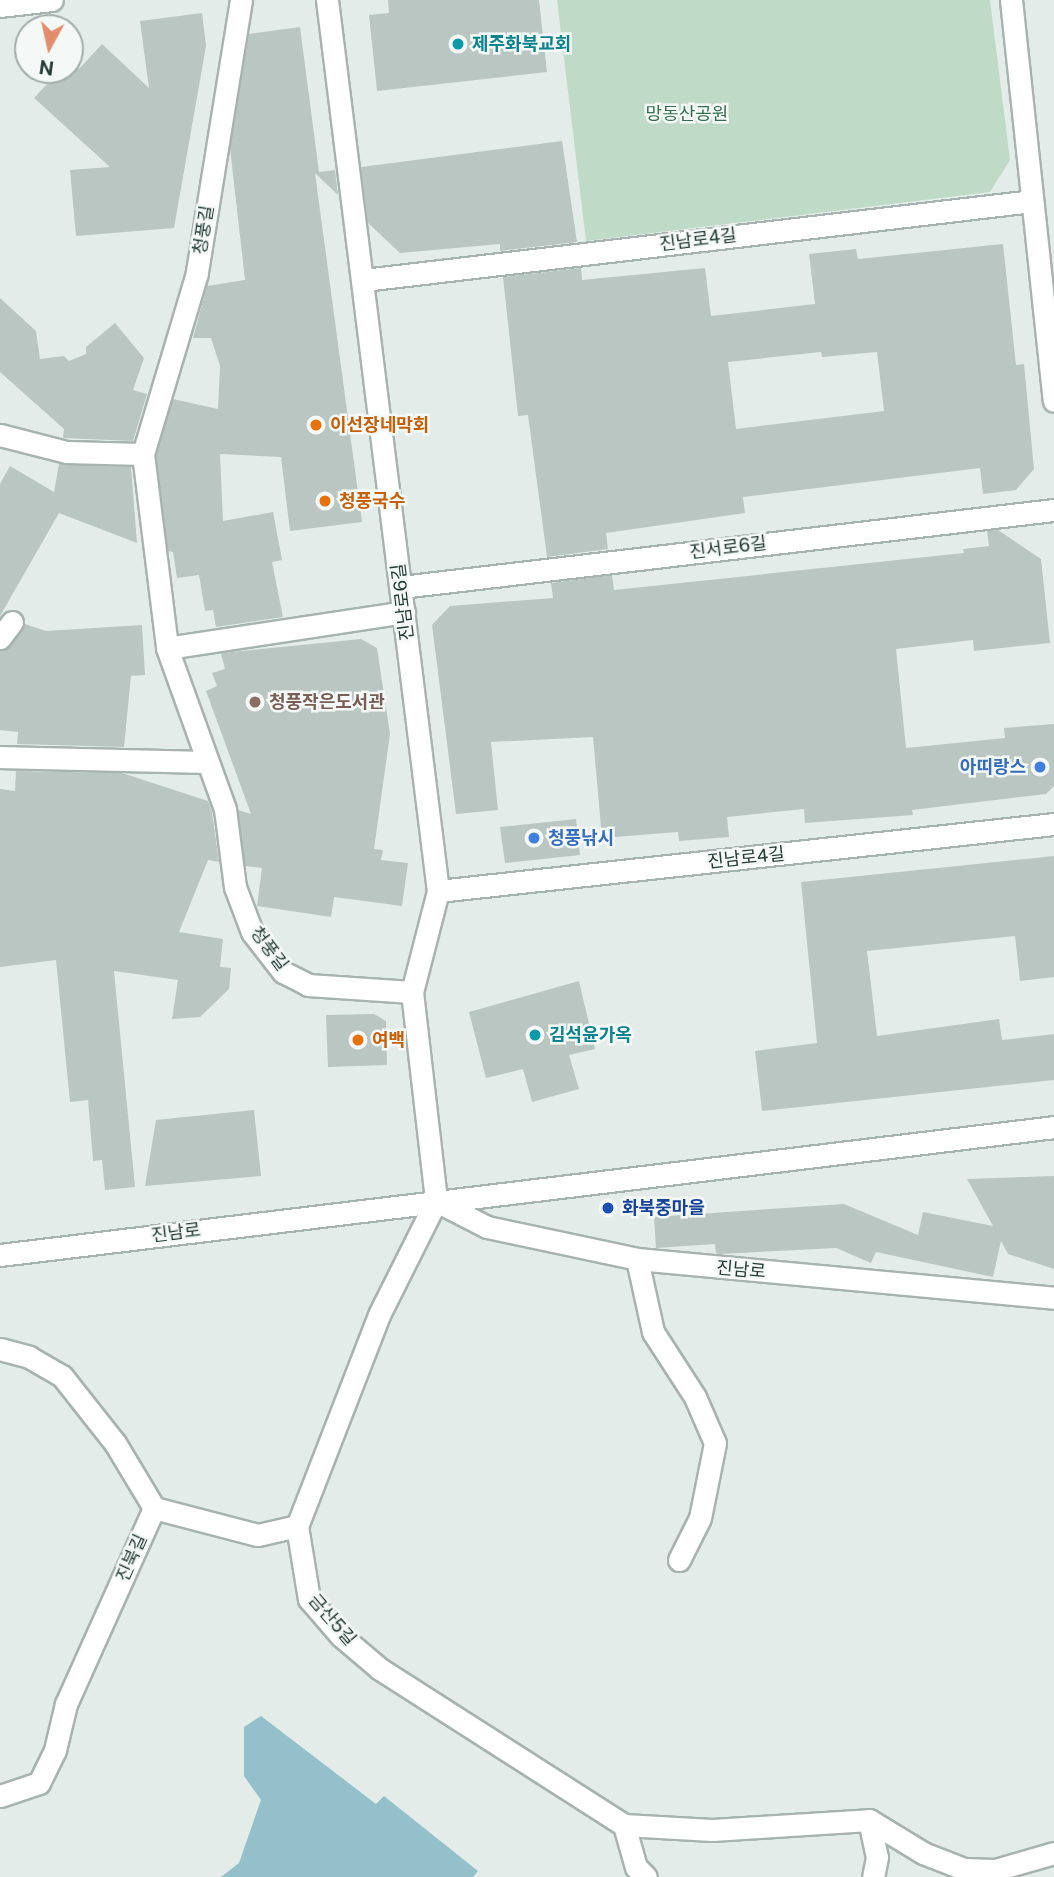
<!DOCTYPE html>
<meta charset="utf-8">
<style>
body{margin:0}
#map{position:relative;width:1054px;height:1877px;overflow:hidden;background:#e4ece9;font-family:"Public Sans","Noto Sans KR",sans-serif}
div>[style]{position:absolute}
.green>*{inset:0;background:#c0dac8}
.water>*{inset:0;background:#93c0ca}
.building>*{inset:0;background:#bac6c2}
.roads{filter:drop-shadow(2px 0 #a7b3b0) drop-shadow(-2px 0 #a7b3b0) drop-shadow(0 2px #a7b3b0) drop-shadow(0 -2px #a7b3b0)}
.minor>*{height:21px;margin:-10.5px;padding:0 10.5px;transform-origin:10.5px;border-radius:10.5px;background:#fff}
.dots>*{width:19px;height:19px;translate:-50% -50%;box-sizing:border-box;border:4px solid #f4f9f7;border-radius:50%}
span{translate:-50% -50%;white-space:nowrap;text-align:center;line-height:1.15;-webkit-text-stroke:5px #f4f9f7;paint-order:stroke}
.culture-label{font-size:18px;color:#0d838f;font-weight:700}
.left{translate:0 -50%;text-align:left}
.park-label{font-size:18px;color:#346e4c}
.street-label{font-size:18px;color:#253b36}
.food-label{font-size:18px;color:#c56008;font-weight:700}
.education-label{font-size:18px;color:#785e54;font-weight:700}
.shop-label{font-size:18px;color:#366cbe;font-weight:700}
.right{translate:-100% -50%;text-align:right}
.transit-label{font-size:18px;color:#164399;font-weight:700}
.north{position:absolute;left:14px;top:14px;width:70px;height:70px;box-sizing:border-box;background:#f4f9f7;border:2px solid #a1adaa;border-radius:50%;rotate:188deg;font-size:19px;font-weight:700;line-height:28px;text-align:center;color:#253b36}
.north::after{content:'';display:block;margin:auto;width:24px;height:32px;background:#e28d6c;clip-path:polygon(50% 0,100% 100%,50% 72%,0 100%)}
</style>
<div id="map">
<div class="green">
<i style="clip-path:polygon(557px 0,990px 0,1010px 160px,990px 192px,586px 241px)"></i>
</div>
<div class="water">
<i style="clip-path:polygon(261px 1716px,376px 1804px,384px 1796px,478px 1871px,473px 1877px,221px 1877px,239px 1863px,261px 1800px,244px 1776px,244px 1727px)"></i>
</div>
<div class="building">
<i style="clip-path:polygon(388px 0,539px 0,547px 72px,377px 91px,369px 15px,389px 13px)"></i>
<i style="clip-path:polygon(202px 13px,206px 46px,174px 228px,76px 236px,70px 170px,110px 167px,34px 98px,60px 70px,70px 70px,70px 60px,79px 69px,102px 44px,149px 88px,140px 21px)"></i>
<i style="clip-path:polygon(300px 27px,319px 172px,335px 170px,338px 195px,315px 173px,362px 522px,290px 531px,281px 457px,220px 454px,223px 521px,273px 512px,282px 560px,272px 562px,283px 617px,216px 627px,213px 610px,205px 611px,199px 575px,177px 578px,173px 552px,168px 551px,156px 455px,173px 399px,218px 409px,220px 366px,211px 338px,193px 338px,207px 286px,245px 280px,230px 148px,249px 34px)"></i>
<i style="clip-path:polygon(562px 141px,577px 242px,500px 251px,500px 244px,400px 253px,368px 223px,361px 167px)"></i>
<i style="clip-path:polygon(evenodd,1003px 244px,1016px 365px,1024px 364px,1034px 469px,1016px 490px,983px 494px,980px 468px,743px 497px,745px 513px,606px 533px,608px 549px,547px 557px,528px 415px,518px 416px,503px 277px,581px 268px,582px 280px,705px 268px,711px 316px,815px 304px,809px 254px,856px 249px,858px 259px,1003px 244px,821px 352px,822px 357px,877px 352px,884px 411px,736px 429px,728px 362px,821px 352px)"></i>
<i style="clip-path:polygon(0 298px,36px 331px,40px 359px,64px 356px,69px 361px,86px 354px,86px 347px,115px 323px,144px 358px,133px 390px,147px 394px,133px 441px,63px 438px,64px 429px,0 372px)"></i>
<i style="clip-path:polygon(59px 464px,131px 467px,137px 543px,59px 513px,0 616px,0 484px,10px 466px,54px 492px)"></i>
<i style="clip-path:polygon(998px 530px,1041px 559px,1050px 643px,974px 651px,973px 640px,896px 649px,906px 748px,1005px 738px,1004px 728px,1054px 724px,1054px 786px,1046px 794px,912px 810px,913px 815px,805px 823px,804px 809px,727px 817px,729px 837px,679px 841px,678px 832px,602px 838px,593px 737px,491px 742px,498px 810px,456px 814px,432px 625px,450px 606px,553px 598px,551px 583px,612px 575px,614px 590px,964px 553px,963px 549px,989px 546px,987px 531px)"></i>
<i style="clip-path:polygon(25px 624px,46px 631px,142px 625px,145px 675px,131px 676px,124px 747px,17px 744px,18px 732px,0 730px,0 651px,10px 646px)"></i>
<i style="clip-path:polygon(361px 639px,377px 648px,390px 734px,374px 849px,383px 850px,381px 860px,408px 863px,402px 906px,334px 897px,331px 917px,257px 906px,262px 868px,245px 866px,238px 810px,251px 814px,206px 691px,217px 686px,212px 673px,225px 669px,221px 653px)"></i>
<i style="clip-path:polygon(16px 771px,122px 773px,208px 801px,212px 812px,219px 862px,208px 860px,179px 932px,223px 939px,220px 967px,231px 968px,229px 989px,200px 1017px,172px 1019px,178px 980px,114px 971px,135px 1187px,105px 1190px,102px 1160px,93px 1161px,88px 1100px,70px 1102px,56px 960px,0 967px,0 789px,15px 791px)"></i>
<i style="clip-path:polygon(576px 819px,580px 855px,505px 863px,500px 827px)"></i>
<i style="clip-path:polygon(1054px 856px,1054px 977px,1020px 981px,1015px 936px,867px 951px,877px 1036px,999px 1019px,1002px 1040px,1054px 1034px,1054px 1080px,762px 1111px,755px 1051px,817px 1043px,801px 882px)"></i>
<i style="clip-path:polygon(579px 981px,595px 1049px,569px 1055px,579px 1089px,532px 1102px,523px 1069px,486px 1078px,469px 1012px)"></i>
<i style="clip-path:polygon(374px 1014px,386px 1021px,387px 1065px,328px 1067px,326px 1015px)"></i>
<i style="clip-path:polygon(254px 1110px,261px 1176px,145px 1186px,156px 1120px)"></i>
<i style="clip-path:polygon(1054px 1176px,1054px 1269px,1008px 1254px,1001px 1241px,993px 1277px,876px 1252px,871px 1263px,836px 1248px,720px 1254px,716px 1253px,715px 1244px,656px 1248px,654px 1217px,844px 1204px,918px 1235px,923px 1212px,993px 1226px,967px 1179px)"></i>
</div>
<div class="roads">
<div class="minor">
<i style="left:241px;top:0;width:277px;rotate:99.2deg"></i>
<i style="left:197px;top:273px;width:189px;rotate:106.6deg"></i>
<i style="left:143px;top:454px;width:195px;rotate:82.9deg"></i>
<i style="left:167px;top:648px;width:171px;rotate:70.2deg"></i>
<i style="left:225px;top:809px;width:79px;rotate:82.7deg"></i>
<i style="left:235px;top:887px;width:48px;rotate:69.3deg"></i>
<i style="left:252px;top:932px;width:51px;rotate:52.2deg"></i>
<i style="left:283px;top:972px;width:28px;rotate:27deg"></i>
<i style="left:308px;top:985px;width:104px;rotate:3.9deg"></i>
<i style="left:327px;top:0;width:898px;rotate:82.9deg"></i>
<i style="left:438px;top:891px;width:104px;rotate:104.4deg"></i>
<i style="left:412px;top:992px;width:210px;rotate:83.4deg"></i>
<i style="left:1011px;top:0;width:403px;rotate:83.9deg"></i>
<i style="left:0;top:6px;width:52px;rotate:-6.6deg"></i>
<i style="left:364px;top:280px;width:673px;rotate:-6.74deg"></i>
<i style="left:0;top:435px;width:68px;rotate:14.4deg"></i>
<i style="left:66px;top:452px;width:77px;rotate:1.5deg"></i>
<i style="left:401px;top:587px;width:658px;rotate:-6.73deg"></i>
<i style="left:0;top:638px;width:20px;rotate:-53deg"></i>
<i style="left:167px;top:648px;width:240px;rotate:-8.6deg"></i>
<i style="left:0;top:757px;width:206px;rotate:1.4deg"></i>
<i style="left:438px;top:891px;width:620px;rotate:-6.21deg"></i>
<i style="left:436px;top:1201px;width:127px;rotate:116.6deg"></i>
<i style="left:379px;top:1315px;width:226px;rotate:111.2deg"></i>
<i style="left:297px;top:1526px;width:74px;rotate:80.7deg"></i>
<i style="left:309px;top:1599px;width:49px;rotate:49.1deg"></i>
<i style="left:341px;top:1636px;width:51px;rotate:40.2deg"></i>
<i style="left:380px;top:1669px;width:290px;rotate:32.6deg"></i>
<i style="left:624px;top:1825px;width:44px;rotate:74.1deg"></i>
<i style="left:636px;top:1867px;width:14px;rotate:45deg"></i>
<i style="left:436px;top:1201px;width:57px;rotate:27deg"></i>
<i style="left:487px;top:1227px;width:153px;rotate:12deg"></i>
<i style="left:637px;top:1259px;width:419px;rotate:5.3deg"></i>
<i style="left:0;top:1255px;width:1062px;rotate:-6.92deg"></i>
<i style="left:637px;top:1259px;width:75px;rotate:77.6deg"></i>
<i style="left:653px;top:1332px;width:77px;rotate:57.1deg"></i>
<i style="left:695px;top:1397px;width:50px;rotate:66.5deg"></i>
<i style="left:715px;top:1443px;width:76px;rotate:101.3deg"></i>
<i style="left:700px;top:1518px;width:47px;rotate:116.6deg"></i>
<i style="left:0;top:1349px;width:30px;rotate:15deg"></i>
<i style="left:29px;top:1357px;width:38px;rotate:30deg"></i>
<i style="left:62px;top:1376px;width:85px;rotate:51.7deg"></i>
<i style="left:115px;top:1443px;width:76px;rotate:59deg"></i>
<i style="left:154px;top:1508px;width:107px;rotate:14.6deg"></i>
<i style="left:258px;top:1535px;width:40px;rotate:-13deg"></i>
<i style="left:0;top:1796px;width:41px;rotate:-18.4deg"></i>
<i style="left:39px;top:1783px;width:37px;rotate:-64deg"></i>
<i style="left:55px;top:1750px;width:47px;rotate:-76.6deg"></i>
<i style="left:66px;top:1704px;width:215px;rotate:-65.8deg"></i>
<i style="left:869px;top:1820px;width:38px;rotate:78deg"></i>
<i style="left:877px;top:1857px;width:20px;rotate:101deg"></i>
<i style="left:624px;top:1825px;width:88px;rotate:3.3deg"></i>
<i style="left:712px;top:1830px;width:157px;rotate:-3.6deg"></i>
<i style="left:869px;top:1820px;width:63px;rotate:31.4deg"></i>
<i style="left:923px;top:1853px;width:44px;rotate:21.3deg"></i>
<i style="left:964px;top:1869px;width:31px;rotate:2deg"></i>
<i style="left:995px;top:1870px;width:61px;rotate:-16.1deg"></i>
</div>
</div>
<div class="dots">
<i style="left:458px;top:44px;background:#0f9aa8"></i>
<i style="left:316px;top:425px;background:#e8710a"></i>
<i style="left:325px;top:501px;background:#e8710a"></i>
<i style="left:255px;top:702px;background:#8d6e63"></i>
<i style="left:1040px;top:767px;background:#3f7fe0"></i>
<i style="left:534px;top:838px;background:#3f7fe0"></i>
<i style="left:535px;top:1035px;background:#0f9aa8"></i>
<i style="left:358px;top:1040px;background:#e8710a"></i>
<i style="left:608px;top:1208px;background:#1a4fb4"></i>
</div>
<div class="culture-label">
<span class="left" style="left:472px;top:44px">제주화북교회</span>
<span class="left" style="left:549px;top:1035px">김석윤가옥</span>
</div>
<div class="park-label">
<span style="left:687px;top:114px">망동산공원</span>
</div>
<div class="street-label">
<span style="left:204px;top:230px;rotate:-81deg">청풍길</span>
<span style="left:698px;top:240px;rotate:-7deg">진남로4길</span>
<span style="left:728px;top:548px;rotate:-7deg">진서로6길</span>
<span style="left:403px;top:602px;rotate:-97deg">진남로6길</span>
<span style="left:746px;top:858px;rotate:-6deg">진남로4길</span>
<span style="left:269px;top:949px;rotate:53deg">청풍길</span>
<span style="left:176px;top:1233px;rotate:-7deg">진남로</span>
<span style="left:741px;top:1270px;rotate:5deg">진남로</span>
<span style="left:132px;top:1558px;rotate:-66deg">진북길</span>
<span style="left:332px;top:1620px;rotate:49deg">금산5길</span>
</div>
<div class="food-label">
<span class="left" style="left:330px;top:425px">이선장네막회</span>
<span class="left" style="left:339px;top:501px">청풍국수</span>
<span class="left" style="left:372px;top:1040px">여백</span>
</div>
<div class="education-label">
<span class="left" style="left:269px;top:702px">청풍작은도서관</span>
</div>
<div class="shop-label">
<span class="right" style="left:1026px;top:767px">아띠랑스</span>
<span class="left" style="left:548px;top:838px">청풍낚시</span>
</div>
<div class="transit-label">
<span class="left" style="left:622px;top:1208px">화북중마을</span>
</div>
<div class="north">N</div>
</div>
